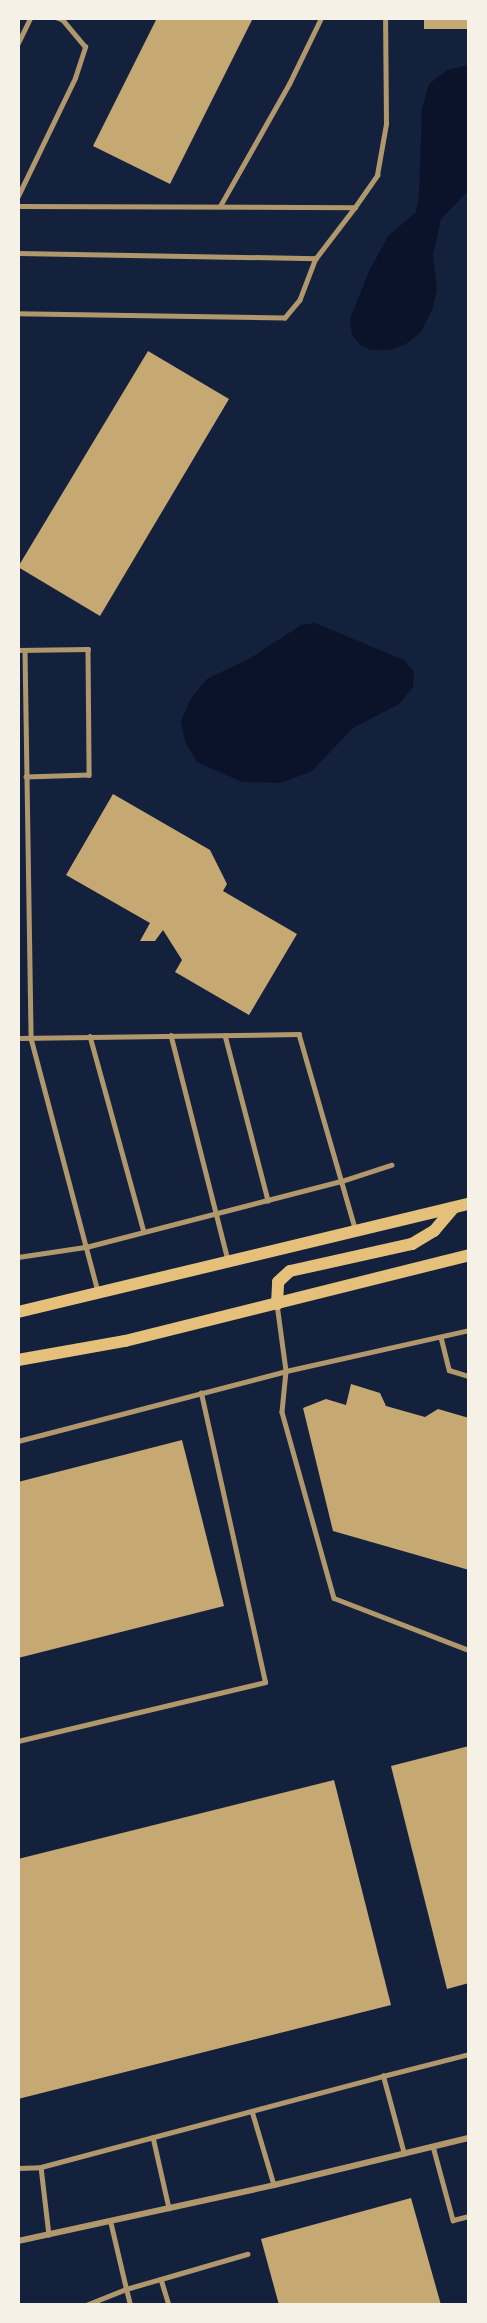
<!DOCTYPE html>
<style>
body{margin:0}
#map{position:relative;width:487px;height:2323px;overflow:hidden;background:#14213d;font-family:"IBM Plex Sans",sans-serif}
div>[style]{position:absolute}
.water>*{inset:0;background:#0b132b}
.building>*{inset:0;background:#c6a872}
.service>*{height:4.5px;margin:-2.25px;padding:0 2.25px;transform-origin:2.25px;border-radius:2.25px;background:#b1986c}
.minor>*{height:6px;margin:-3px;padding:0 3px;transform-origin:3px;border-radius:3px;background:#b1986c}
.secondary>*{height:12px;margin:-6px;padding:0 6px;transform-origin:6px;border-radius:6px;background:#e5c07b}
span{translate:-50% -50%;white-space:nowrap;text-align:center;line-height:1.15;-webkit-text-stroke:5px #f6f1e7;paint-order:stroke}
.frame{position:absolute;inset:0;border:20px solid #f6f1e7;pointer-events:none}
</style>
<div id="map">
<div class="water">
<i style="clip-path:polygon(469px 65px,469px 190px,441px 219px,433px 254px,437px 291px,432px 310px,421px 332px,406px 344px,391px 350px,371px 350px,360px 345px,352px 335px,350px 319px,369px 271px,388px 236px,416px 212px,419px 194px,422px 108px,429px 84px,447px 70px)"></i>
<i style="clip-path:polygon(315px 623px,404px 660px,414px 672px,413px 687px,399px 704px,353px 728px,312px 771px,281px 783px,242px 782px,197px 762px,185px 742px,181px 721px,191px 698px,207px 679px,252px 657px,301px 625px)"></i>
</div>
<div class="building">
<i style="clip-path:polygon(157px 18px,253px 18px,170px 184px,93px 146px)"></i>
<i style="clip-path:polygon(424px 18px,469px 18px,469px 29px,424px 29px)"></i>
<i style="clip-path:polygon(148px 351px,229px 399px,100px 616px,18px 567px)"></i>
<i style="clip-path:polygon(113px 794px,210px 850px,227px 884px,223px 891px,297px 934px,249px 1015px,175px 972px,182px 960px,163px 930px,155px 941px,140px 941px,150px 923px,66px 875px)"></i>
<i style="clip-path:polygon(351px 1384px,380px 1393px,386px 1406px,425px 1417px,438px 1409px,469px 1418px,469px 1570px,333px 1531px,303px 1408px,326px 1399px,346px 1405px)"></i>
<i style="clip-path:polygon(182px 1440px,224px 1606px,18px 1658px,18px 1482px)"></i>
<i style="clip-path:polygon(469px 1746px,469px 1983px,447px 1989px,391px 1766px)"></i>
<i style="clip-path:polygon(334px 1780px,391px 2005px,18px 2099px,18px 1859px)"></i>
<i style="clip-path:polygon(411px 2198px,441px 2305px,279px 2305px,261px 2239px)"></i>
</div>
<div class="service">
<i style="left:18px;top:43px;width:28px;rotate:-64deg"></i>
<i style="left:18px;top:196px;width:131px;rotate:-64.2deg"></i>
<i style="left:75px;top:78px;width:33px;rotate:-72deg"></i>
<i style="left:85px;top:47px;width:35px;rotate:-130deg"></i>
<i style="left:62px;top:20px;width:5px;rotate:-158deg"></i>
<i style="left:18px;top:206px;width:337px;rotate:0.2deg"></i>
<i style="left:355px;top:207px;width:39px;rotate:-55deg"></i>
<i style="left:377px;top:175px;width:52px;rotate:-80deg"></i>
<i style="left:386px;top:124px;width:106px;rotate:-90.5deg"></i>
<i style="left:220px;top:206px;width:140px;rotate:-60.5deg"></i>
<i style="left:289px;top:84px;width:73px;rotate:-64.1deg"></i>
<i style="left:18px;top:253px;width:298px;rotate:1deg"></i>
<i style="left:316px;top:258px;width:45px;rotate:110.9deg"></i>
<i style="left:300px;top:300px;width:23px;rotate:130deg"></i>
<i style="left:285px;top:318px;width:267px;rotate:-179.1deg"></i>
<i style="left:316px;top:258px;width:64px;rotate:-52.6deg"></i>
<i style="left:18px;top:650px;width:70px;rotate:-0.8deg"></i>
<i style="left:88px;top:649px;width:126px;rotate:89.5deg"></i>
<i style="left:89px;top:775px;width:63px;rotate:178.2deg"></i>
<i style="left:25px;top:650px;width:388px;rotate:89.1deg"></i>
<i style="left:31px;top:1038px;width:263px;rotate:75.2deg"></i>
<i style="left:171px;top:1035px;width:232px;rotate:75.8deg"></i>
<i style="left:225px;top:1035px;width:171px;rotate:75.4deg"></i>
<i style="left:90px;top:1036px;width:203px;rotate:74.6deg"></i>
<i style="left:18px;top:1038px;width:281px;rotate:-0.8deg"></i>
<i style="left:299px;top:1034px;width:205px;rotate:73.9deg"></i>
<i style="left:18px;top:1257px;width:69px;rotate:-8.4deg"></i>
<i style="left:86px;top:1247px;width:264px;rotate:-14.5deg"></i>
<i style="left:342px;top:1181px;width:52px;rotate:-18.1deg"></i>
<i style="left:277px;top:1304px;width:68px;rotate:82.3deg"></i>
<i style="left:286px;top:1371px;width:41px;rotate:95.6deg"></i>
<i style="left:282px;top:1412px;width:193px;rotate:74.4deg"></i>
<i style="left:334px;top:1598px;width:145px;rotate:21.1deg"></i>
<i style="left:441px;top:1337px;width:34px;rotate:76deg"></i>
<i style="left:449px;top:1370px;width:21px;rotate:17deg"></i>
<i style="left:18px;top:1441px;width:277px;rotate:-14.6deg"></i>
<i style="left:286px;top:1371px;width:188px;rotate:-12.6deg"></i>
<i style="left:18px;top:1741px;width:254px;rotate:-13.4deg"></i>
<i style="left:265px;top:1682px;width:296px;rotate:-102.5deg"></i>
<i style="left:252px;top:2111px;width:77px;rotate:73.4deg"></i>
<i style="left:153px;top:2137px;width:73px;rotate:77.3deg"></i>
<i style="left:433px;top:2146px;width:77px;rotate:74.9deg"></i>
<i style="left:453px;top:2220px;width:16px;rotate:-14deg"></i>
<i style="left:404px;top:2154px;width:81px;rotate:-105.1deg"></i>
<i style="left:383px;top:2076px;width:89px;rotate:-14.3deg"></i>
<i style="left:41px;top:2167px;width:68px;rotate:83.3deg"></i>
<i style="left:18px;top:2168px;width:23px;rotate:-2deg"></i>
<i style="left:41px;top:2167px;width:354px;rotate:-14.9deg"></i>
<i style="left:161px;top:2279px;width:90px;rotate:-16.2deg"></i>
<i style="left:86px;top:2305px;width:43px;rotate:-21.8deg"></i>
<i style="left:126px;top:2289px;width:70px;rotate:-103.2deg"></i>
<i style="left:130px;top:2305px;width:16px;rotate:-104deg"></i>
<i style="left:126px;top:2289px;width:36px;rotate:-16deg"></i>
<i style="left:161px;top:2279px;width:27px;rotate:73deg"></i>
</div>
<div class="minor">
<i style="left:18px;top:2241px;width:262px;rotate:-12.3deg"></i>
<i style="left:274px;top:2185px;width:201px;rotate:-13.6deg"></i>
</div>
<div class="secondary">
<i style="left:277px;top:1304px;width:22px;rotate:-87deg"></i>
<i style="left:278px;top:1282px;width:16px;rotate:-43deg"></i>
<i style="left:290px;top:1271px;width:125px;rotate:-12.5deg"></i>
<i style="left:412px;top:1244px;width:26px;rotate:-31deg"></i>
<i style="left:434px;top:1231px;width:30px;rotate:-50deg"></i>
<i style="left:18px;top:1312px;width:464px;rotate:-13.5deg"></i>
<i style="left:18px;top:1360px;width:109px;rotate:-10.1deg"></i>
<i style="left:125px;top:1341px;width:355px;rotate:-14deg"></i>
</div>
<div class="frame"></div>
</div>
